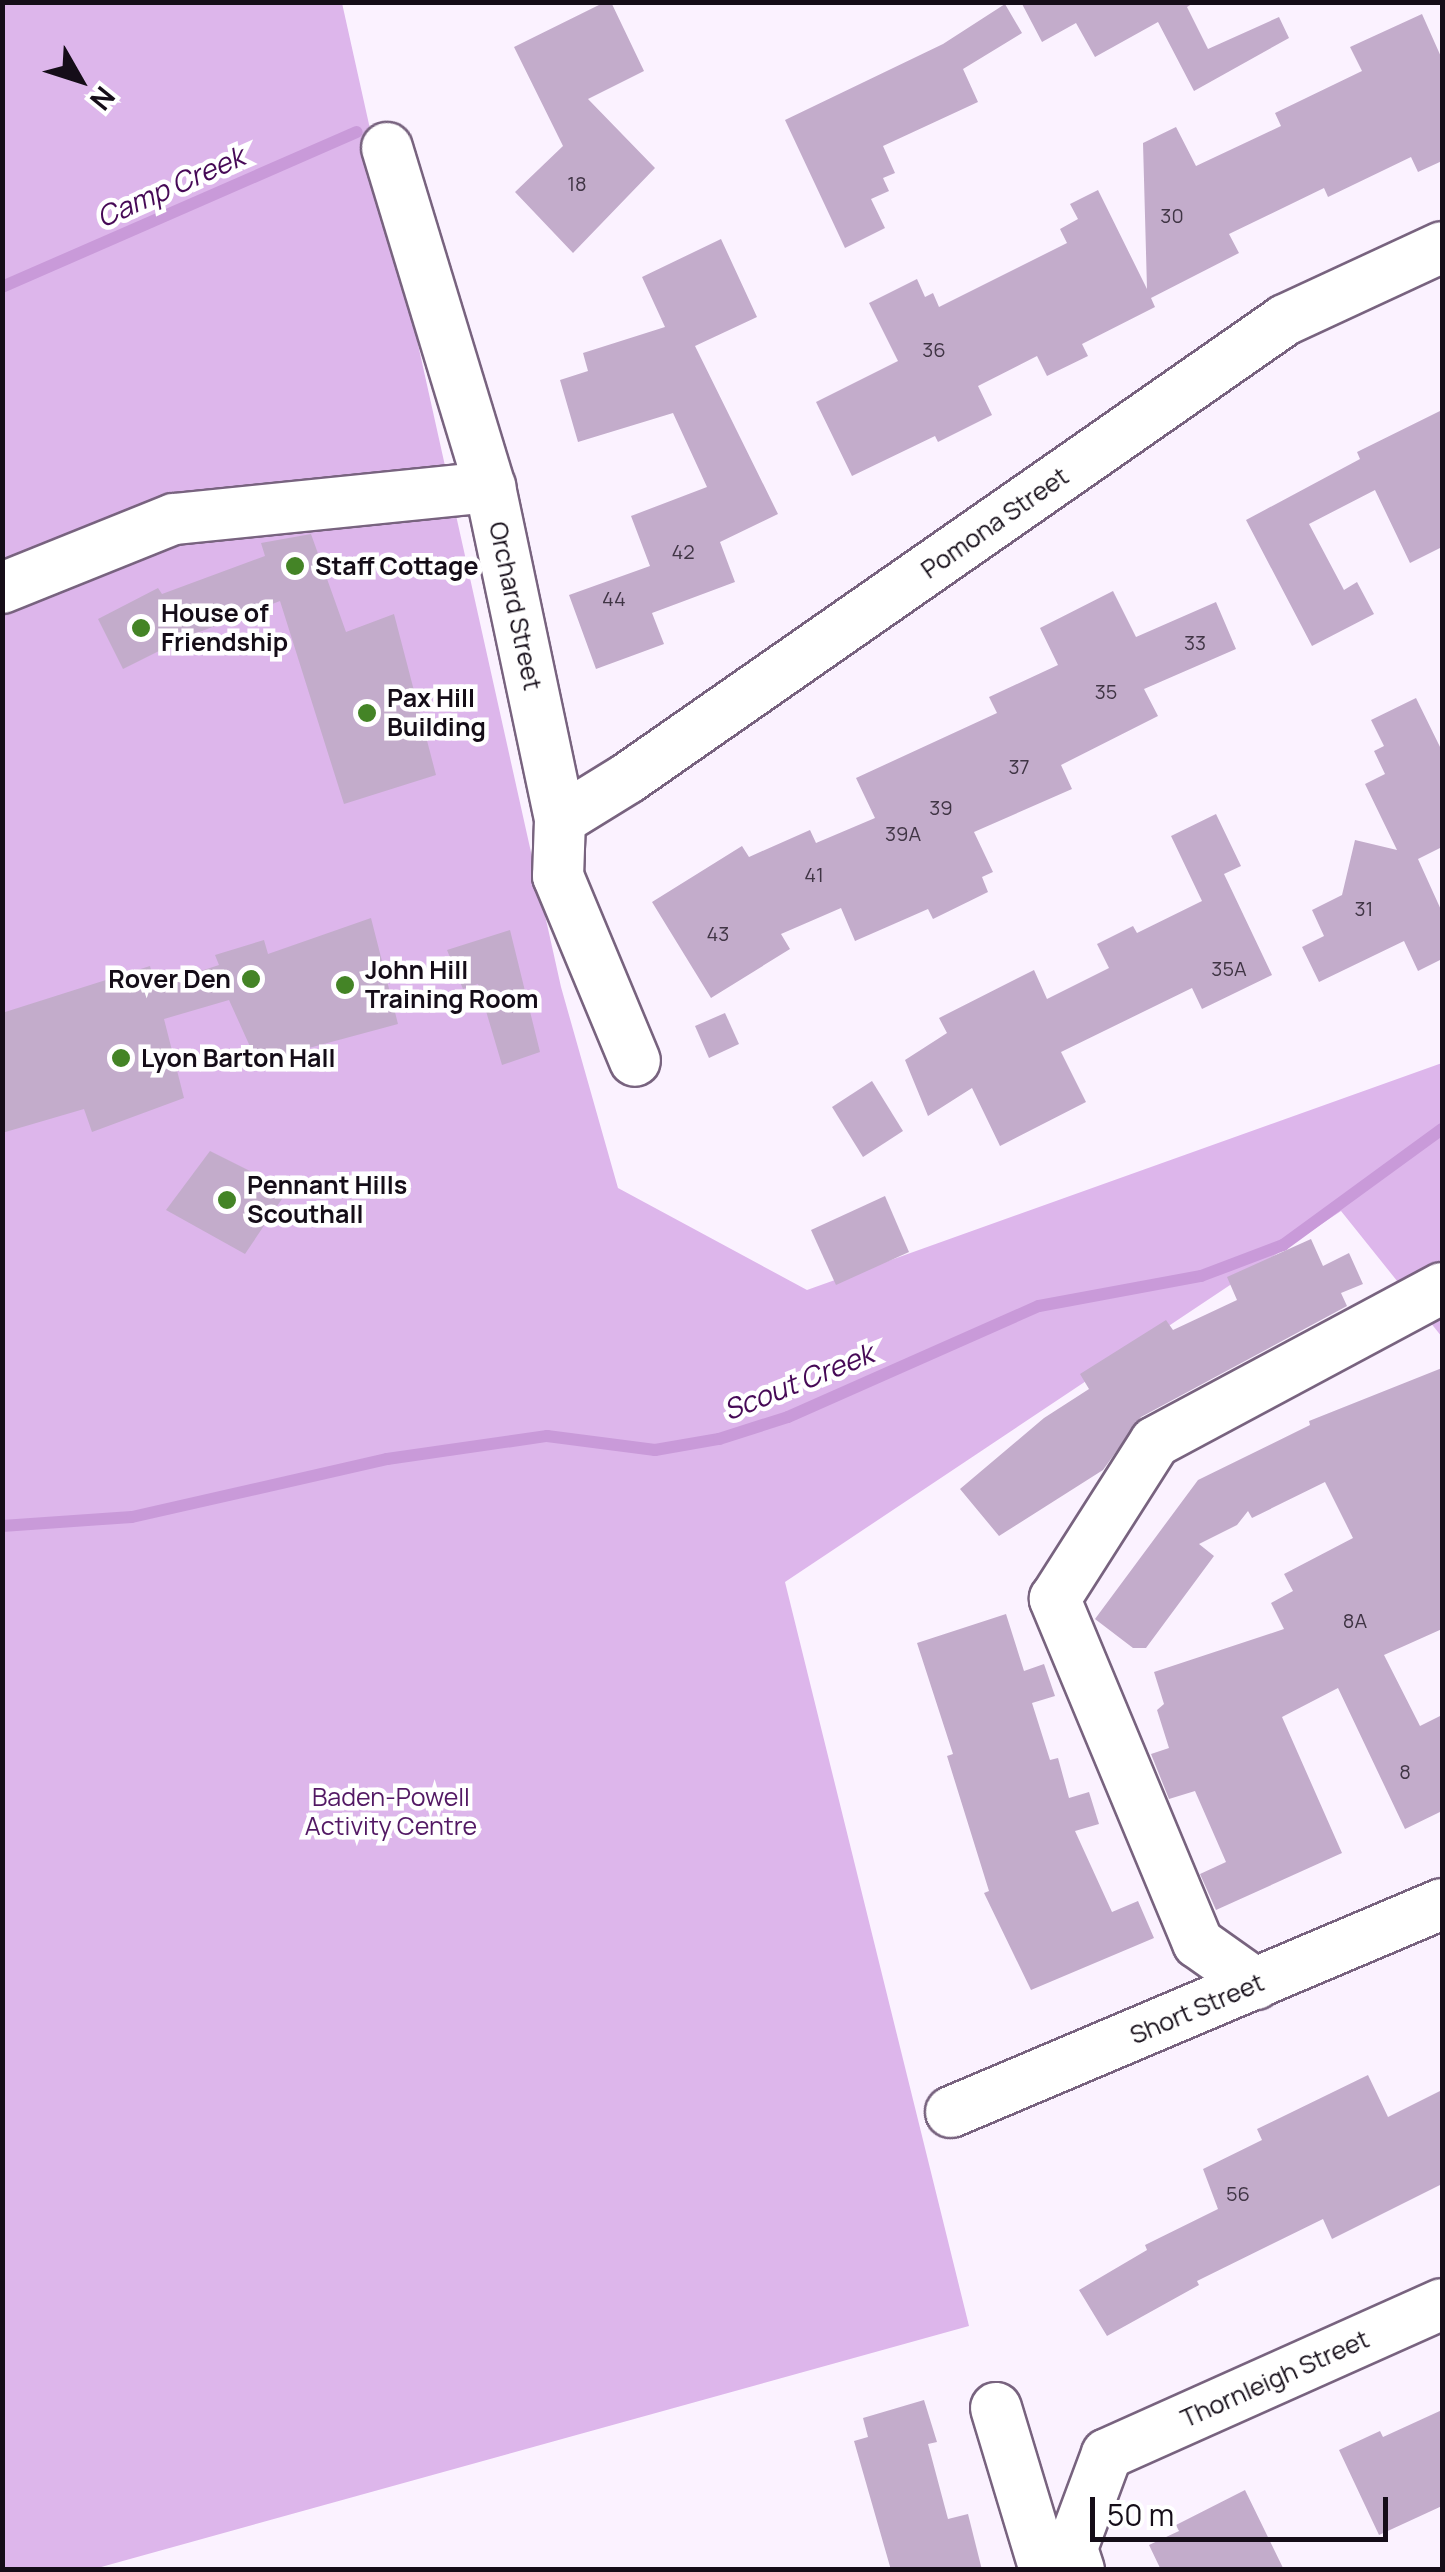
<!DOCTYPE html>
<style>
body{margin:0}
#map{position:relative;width:1445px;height:2572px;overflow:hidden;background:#fbf2ff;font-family:Manrope,sans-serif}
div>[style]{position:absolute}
.green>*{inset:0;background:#ddb6eb}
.stream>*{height:12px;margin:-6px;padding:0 6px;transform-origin:6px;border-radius:6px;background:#c99ad9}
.building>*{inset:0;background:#c3accb}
.roads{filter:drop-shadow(2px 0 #78637f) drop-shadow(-2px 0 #78637f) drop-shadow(0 2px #78637f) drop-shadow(0 -2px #78637f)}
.minor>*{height:50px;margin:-25px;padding:0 25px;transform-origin:25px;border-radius:25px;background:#fff}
.dots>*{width:28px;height:28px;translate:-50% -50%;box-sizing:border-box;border:5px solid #fff;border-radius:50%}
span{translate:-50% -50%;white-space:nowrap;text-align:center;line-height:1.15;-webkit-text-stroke:9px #fff;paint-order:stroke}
.number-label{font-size:20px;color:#403545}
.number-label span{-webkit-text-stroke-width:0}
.street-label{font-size:25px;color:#150d18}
.poi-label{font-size:25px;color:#150d18;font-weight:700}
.left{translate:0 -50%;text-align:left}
.right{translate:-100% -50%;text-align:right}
.park-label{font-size:25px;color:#531964}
.water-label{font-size:28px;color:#460956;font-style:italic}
.frame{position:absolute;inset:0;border:5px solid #150d18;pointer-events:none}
.north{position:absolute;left:30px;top:30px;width:100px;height:100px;-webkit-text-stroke:8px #fff;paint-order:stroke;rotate:129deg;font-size:28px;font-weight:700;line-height:40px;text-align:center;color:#150d18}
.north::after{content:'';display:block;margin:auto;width:35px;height:45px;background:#150d18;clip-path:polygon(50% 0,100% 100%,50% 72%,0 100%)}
.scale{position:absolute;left:1090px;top:2497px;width:298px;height:45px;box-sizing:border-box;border:5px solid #150d18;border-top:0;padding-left:12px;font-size:30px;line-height:35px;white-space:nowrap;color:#150d18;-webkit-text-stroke:8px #fff;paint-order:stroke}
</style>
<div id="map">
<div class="green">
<i style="clip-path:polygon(3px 3px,342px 3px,561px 987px,618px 1188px,807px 1290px,1442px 1063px,1442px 1337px,1341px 1211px,785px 1582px,969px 2326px,94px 2569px,3px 2570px)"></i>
</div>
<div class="stream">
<i style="left:2px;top:287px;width:387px;rotate:-23.6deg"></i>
<i style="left:2px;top:1526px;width:130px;rotate:-4deg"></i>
<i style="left:132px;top:1517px;width:262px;rotate:-12.8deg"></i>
<i style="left:387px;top:1459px;width:162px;rotate:-8.2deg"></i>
<i style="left:547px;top:1436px;width:109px;rotate:7.4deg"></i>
<i style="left:655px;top:1450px;width:65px;rotate:-9.8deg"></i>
<i style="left:719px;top:1439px;width:72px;rotate:-17.7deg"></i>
<i style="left:788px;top:1417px;width:274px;rotate:-23.9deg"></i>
<i style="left:1039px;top:1306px;width:165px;rotate:-10.5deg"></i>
<i style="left:1201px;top:1276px;width:88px;rotate:-20.7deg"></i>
<i style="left:1283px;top:1245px;width:197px;rotate:-36.1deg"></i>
</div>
<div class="building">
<i style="clip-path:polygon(605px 2px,611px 2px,644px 71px,588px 99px,655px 168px,573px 253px,515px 192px,563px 146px,514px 47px)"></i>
<i style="clip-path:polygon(1021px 2px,1195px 2px,1187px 7px,1208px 49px,1279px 17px,1289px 38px,1194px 91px,1158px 22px,1095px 57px,1076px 23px,1042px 42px)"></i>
<i style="clip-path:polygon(1005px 4px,1022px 33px,963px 69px,978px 102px,883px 146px,895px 173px,883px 178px,889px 191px,871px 199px,885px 228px,845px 248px,785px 120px,943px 44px)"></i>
<i style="clip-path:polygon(1422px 14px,1442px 59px,1442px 161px,1418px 172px,1411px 157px,1328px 197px,1324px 188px,1229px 234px,1239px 253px,1151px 298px,1155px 307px,1082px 344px,1088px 356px,1047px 376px,1037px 356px,978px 386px,992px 415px,938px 442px,935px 436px,852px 476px,816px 402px,898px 361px,869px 303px,917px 279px,925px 297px,933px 293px,939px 307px,1067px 243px,1060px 229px,1078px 219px,1070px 204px,1098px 190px,1147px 289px,1143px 143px,1176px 127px,1196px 166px,1281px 126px,1275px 113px,1362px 71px,1350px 47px)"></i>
<i style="clip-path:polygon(721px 239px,757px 317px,695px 346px,778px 514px,720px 542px,735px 582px,652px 613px,664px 644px,596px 669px,569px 595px,650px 566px,631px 516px,707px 487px,673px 413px,578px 442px,560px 380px,588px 371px,583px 353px,665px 327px,642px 277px)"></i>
<i style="clip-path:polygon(1442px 410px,1442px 547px,1410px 563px,1375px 490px,1309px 524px,1344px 590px,1357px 582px,1374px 614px,1312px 646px,1246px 520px,1360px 459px,1357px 452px)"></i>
<i style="clip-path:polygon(311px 534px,346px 632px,394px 614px,436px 775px,344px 804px,280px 601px,189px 636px,123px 669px,98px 619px,158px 588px,162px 594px,265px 556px,261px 543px)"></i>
<i style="clip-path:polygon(1113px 591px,1136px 637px,1216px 602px,1236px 649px,1144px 689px,1158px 716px,1061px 765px,1072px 789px,974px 832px,993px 872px,982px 877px,988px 892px,933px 919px,928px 909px,855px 941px,841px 908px,781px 934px,790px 949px,711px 998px,652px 902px,742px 846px,749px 857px,810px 830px,816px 843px,875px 818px,856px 778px,997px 713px,989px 697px,1058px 665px,1040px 628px)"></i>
<i style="clip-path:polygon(1416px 698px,1442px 751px,1442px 847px,1418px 859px,1442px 912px,1442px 959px,1418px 971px,1404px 941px,1319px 982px,1302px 947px,1324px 936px,1312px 910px,1342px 895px,1355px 840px,1397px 850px,1365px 784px,1385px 774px,1374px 751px,1384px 746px,1371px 720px)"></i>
<i style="clip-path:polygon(1216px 814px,1241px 866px,1224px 874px,1272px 975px,1202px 1009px,1192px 988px,1061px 1052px,1086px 1102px,1000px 1146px,972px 1088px,928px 1116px,905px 1060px,947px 1033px,939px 1018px,1034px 970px,1047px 999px,1109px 968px,1097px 944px,1133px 926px,1137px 933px,1202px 901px,1171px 836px)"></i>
<i style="clip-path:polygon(371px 918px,398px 1024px,257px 1062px,229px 1000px,164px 1019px,184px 1098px,92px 1132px,84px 1109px,2px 1133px,2px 1013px,150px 966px,155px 986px,219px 965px,215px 955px,264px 940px,268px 954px)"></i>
<i style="clip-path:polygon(510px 930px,540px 1052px,502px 1065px,478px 984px,463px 989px,447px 950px)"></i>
<i style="clip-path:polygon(725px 1013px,739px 1044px,709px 1058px,695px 1026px)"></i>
<i style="clip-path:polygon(872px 1081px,903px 1131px,863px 1157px,832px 1107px)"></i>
<i style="clip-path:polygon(210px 1151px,288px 1190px,245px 1254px,166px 1210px)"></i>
<i style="clip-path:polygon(885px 1196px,909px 1252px,836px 1285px,811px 1230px)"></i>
<i style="clip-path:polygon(1311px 1239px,1323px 1266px,1349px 1253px,1363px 1284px,1341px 1293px,1347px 1306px,1141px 1417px,1103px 1470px,999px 1536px,960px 1489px,1044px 1418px,1089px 1389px,1080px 1374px,1166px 1320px,1173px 1330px,1237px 1300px,1227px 1277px)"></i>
<i style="clip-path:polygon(1442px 1368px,1442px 1629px,1384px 1655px,1420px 1726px,1442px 1715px,1442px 1811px,1405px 1829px,1338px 1688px,1282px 1717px,1342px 1853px,1216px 1910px,1200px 1874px,1226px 1862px,1195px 1791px,1169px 1799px,1151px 1754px,1169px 1748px,1157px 1710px,1164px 1704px,1154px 1672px,1284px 1629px,1271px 1603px,1293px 1591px,1284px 1574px,1353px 1538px,1325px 1482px,1252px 1518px,1248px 1511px,1237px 1525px,1199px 1544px,1214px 1556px,1146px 1648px,1133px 1648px,1095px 1619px,1198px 1480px,1310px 1425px,1309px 1421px)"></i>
<i style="clip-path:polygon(1006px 1614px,1024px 1671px,1044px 1664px,1055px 1696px,1032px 1703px,1050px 1760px,1058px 1758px,1069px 1798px,1089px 1792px,1099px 1824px,1075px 1831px,1112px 1912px,1138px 1901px,1154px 1938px,1031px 1990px,984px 1893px,989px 1891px,947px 1756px,953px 1754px,917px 1643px)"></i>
<i style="clip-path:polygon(1368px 2075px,1388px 2117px,1442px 2090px,1442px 2184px,1332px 2239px,1323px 2219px,1197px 2281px,1199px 2285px,1107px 2336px,1079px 2290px,1147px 2250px,1145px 2245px,1218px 2209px,1203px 2169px,1262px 2140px,1257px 2129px)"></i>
<i style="clip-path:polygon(924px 2400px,937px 2442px,928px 2444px,948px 2519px,968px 2514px,982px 2570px,891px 2570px,854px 2441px,868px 2437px,863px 2418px)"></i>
<i style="clip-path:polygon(1442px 2410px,1442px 2506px,1379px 2535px,1339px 2450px,1380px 2431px,1383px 2437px)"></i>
<i style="clip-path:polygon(1245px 2490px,1284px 2570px,1161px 2570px,1149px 2545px,1179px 2531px,1176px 2525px)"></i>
</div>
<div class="roads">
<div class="minor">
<i style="left:387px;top:148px;width:354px;rotate:73.1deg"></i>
<i style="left:490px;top:487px;width:340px;rotate:78.1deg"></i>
<i style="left:560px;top:820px;width:56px;rotate:92deg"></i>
<i style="left:558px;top:876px;width:200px;rotate:67.4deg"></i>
<i style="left:2px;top:588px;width:185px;rotate:-21.9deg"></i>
<i style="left:174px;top:519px;width:318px;rotate:-5.8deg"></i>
<i style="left:560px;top:820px;width:80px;rotate:-31.7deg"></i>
<i style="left:628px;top:778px;width:801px;rotate:-34.88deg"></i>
<i style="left:1285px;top:320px;width:173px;rotate:-24.9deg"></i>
<i style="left:1256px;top:1984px;width:71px;rotate:-144.7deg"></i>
<i style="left:1198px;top:1943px;width:373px;rotate:-112.6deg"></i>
<i style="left:1055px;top:1599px;width:186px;rotate:-57.5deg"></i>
<i style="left:1155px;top:1442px;width:326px;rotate:-28.2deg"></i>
<i style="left:951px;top:2112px;width:533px;rotate:-22.96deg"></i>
<i style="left:996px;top:2408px;width:169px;rotate:73.2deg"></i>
<i style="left:1079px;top:2570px;width:23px;rotate:-108deg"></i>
<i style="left:1072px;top:2548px;width:100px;rotate:-69.6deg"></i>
<i style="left:1107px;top:2454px;width:367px;rotate:-24.1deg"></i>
</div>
</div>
<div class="dots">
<i style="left:295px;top:566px;background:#448426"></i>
<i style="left:141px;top:628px;background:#448426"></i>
<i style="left:367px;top:713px;background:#448426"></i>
<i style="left:251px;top:979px;background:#448426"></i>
<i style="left:345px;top:985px;background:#448426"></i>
<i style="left:121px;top:1058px;background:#448426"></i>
<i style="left:227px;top:1200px;background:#448426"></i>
</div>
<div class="number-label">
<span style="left:577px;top:183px">18</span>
<span style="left:1172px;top:215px">30</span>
<span style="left:934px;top:349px">36</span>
<span style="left:683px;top:551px">42</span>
<span style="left:614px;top:598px">44</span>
<span style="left:1195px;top:642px">33</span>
<span style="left:1106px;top:691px">35</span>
<span style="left:1019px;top:766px">37</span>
<span style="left:941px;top:807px">39</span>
<span style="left:903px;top:833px">39A</span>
<span style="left:814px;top:874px">41</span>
<span style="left:1364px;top:908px">31</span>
<span style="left:718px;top:933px">43</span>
<span style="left:1229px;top:968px">35A</span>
<span style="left:1355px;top:1620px">8A</span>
<span style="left:1405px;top:1771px">8</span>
<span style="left:1238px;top:2193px">56</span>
</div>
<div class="street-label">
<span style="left:995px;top:523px;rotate:-35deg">Pomona Street</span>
<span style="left:515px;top:606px;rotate:78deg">Orchard Street</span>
<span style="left:1197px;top:2009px;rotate:-23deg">Short Street</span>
<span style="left:1275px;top:2379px;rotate:-24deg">Thornleigh Street</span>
</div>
<div class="poi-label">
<span class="left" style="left:315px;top:566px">Staff Cottage</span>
<span class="left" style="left:161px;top:628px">House of<br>Friendship</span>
<span class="left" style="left:387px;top:713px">Pax Hill<br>Building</span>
<span class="left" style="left:365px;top:985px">John Hill<br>Training Room</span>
<span class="right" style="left:231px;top:979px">Rover Den</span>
<span class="left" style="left:141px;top:1058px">Lyon Barton Hall</span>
<span class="left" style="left:247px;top:1200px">Pennant Hills<br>Scouthall</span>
</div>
<div class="park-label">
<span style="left:391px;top:1812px">Baden-Powell<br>Activity Centre</span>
</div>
<div class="water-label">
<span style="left:170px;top:186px;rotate:-24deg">Camp Creek</span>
<span style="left:798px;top:1381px;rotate:-22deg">Scout Creek</span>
</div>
<div class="frame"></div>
<div class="north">N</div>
<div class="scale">50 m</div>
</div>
